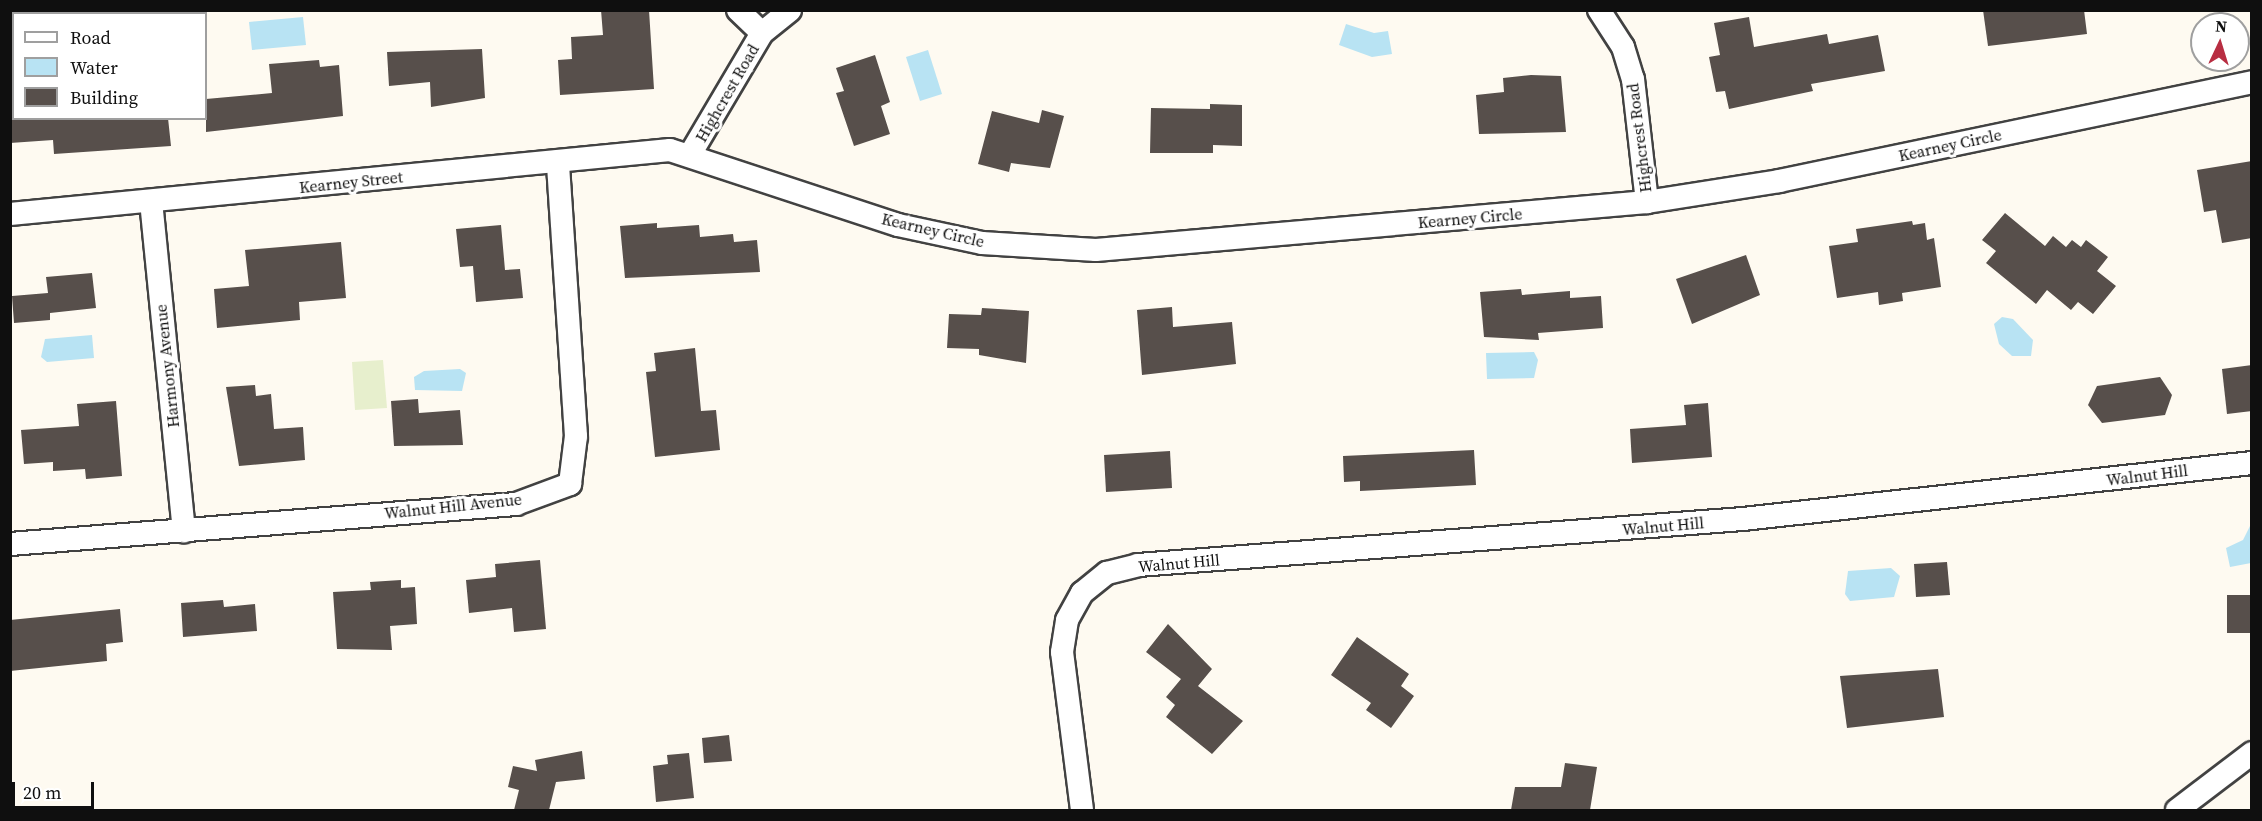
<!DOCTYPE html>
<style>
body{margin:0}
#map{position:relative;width:2262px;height:821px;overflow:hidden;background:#fefaf1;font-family:"Source Serif 4",serif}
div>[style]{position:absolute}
.pitch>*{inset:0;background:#e7efcd}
.water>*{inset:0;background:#b8e3f3}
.building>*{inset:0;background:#574f4b}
.roads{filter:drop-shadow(2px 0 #424242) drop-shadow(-2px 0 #424242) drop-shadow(0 2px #424242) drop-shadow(0 -2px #424242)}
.minor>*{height:22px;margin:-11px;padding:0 11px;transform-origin:11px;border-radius:11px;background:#fff}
span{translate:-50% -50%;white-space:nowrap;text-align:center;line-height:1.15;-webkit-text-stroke:6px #fff;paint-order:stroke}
.street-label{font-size:16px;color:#0f0f0f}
.frame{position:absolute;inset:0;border:12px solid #0f0f0f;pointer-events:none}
.legend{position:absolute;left:12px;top:12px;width:195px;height:108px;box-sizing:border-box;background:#fff;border:2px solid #9f9f9f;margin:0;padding:8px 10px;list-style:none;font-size:18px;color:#0f0f0f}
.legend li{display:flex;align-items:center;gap:12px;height:30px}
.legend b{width:30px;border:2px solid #9f9f9f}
.north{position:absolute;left:2190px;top:12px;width:60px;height:60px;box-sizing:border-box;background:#fff;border:2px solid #9f9f9f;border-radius:50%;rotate:4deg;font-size:16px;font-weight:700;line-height:24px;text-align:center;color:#0f0f0f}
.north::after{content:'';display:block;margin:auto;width:21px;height:27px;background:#b82e42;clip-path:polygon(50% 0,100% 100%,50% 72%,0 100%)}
.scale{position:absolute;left:12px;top:782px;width:82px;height:27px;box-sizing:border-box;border:3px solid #0f0f0f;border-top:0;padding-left:8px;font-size:18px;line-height:21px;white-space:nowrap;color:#0f0f0f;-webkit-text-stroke:4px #fff;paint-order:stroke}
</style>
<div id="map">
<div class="pitch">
<i style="clip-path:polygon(383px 360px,387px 408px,355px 410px,352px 362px)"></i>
</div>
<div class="water">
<i style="clip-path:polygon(303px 17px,306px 45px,252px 50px,249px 22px)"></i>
<i style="clip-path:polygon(1346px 24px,1374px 33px,1388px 31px,1392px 54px,1372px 57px,1339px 45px)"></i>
<i style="clip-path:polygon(928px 50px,942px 94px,920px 101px,906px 57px)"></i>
<i style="clip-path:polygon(2002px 317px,2013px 319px,2033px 340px,2031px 356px,2012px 356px,1999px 344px,1994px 324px)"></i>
<i style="clip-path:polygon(92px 335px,94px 358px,47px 362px,41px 357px,45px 339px)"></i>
<i style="clip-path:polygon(1534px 352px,1538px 360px,1534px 378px,1487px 379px,1486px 353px)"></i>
<i style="clip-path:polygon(460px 369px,466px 373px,462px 391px,415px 390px,414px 377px,424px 371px)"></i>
<i style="clip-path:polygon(2251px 524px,2251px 563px,2230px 567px,2226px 548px,2243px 540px)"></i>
<i style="clip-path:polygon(1891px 568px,1900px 576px,1894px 597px,1850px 601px,1845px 594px,1848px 571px)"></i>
</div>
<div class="building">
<i style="clip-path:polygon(601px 10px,649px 10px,654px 89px,560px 95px,558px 60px,572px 59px,571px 37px,603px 35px)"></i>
<i style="clip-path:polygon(1983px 10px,2084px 10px,2087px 34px,1988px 46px)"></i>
<i style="clip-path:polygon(1749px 17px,1754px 47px,1827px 34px,1829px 44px,1878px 35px,1885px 71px,1811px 84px,1813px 91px,1729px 109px,1725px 91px,1716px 92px,1709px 57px,1720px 55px,1714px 23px)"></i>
<i style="clip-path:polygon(482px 49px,485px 98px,431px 107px,430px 82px,389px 86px,387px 52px)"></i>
<i style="clip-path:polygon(875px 55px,890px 102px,881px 106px,890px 134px,854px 146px,836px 93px,844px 91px,836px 68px)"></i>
<i style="clip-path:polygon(319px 60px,320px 67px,339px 65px,343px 116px,206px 132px,206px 99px,272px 93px,269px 64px)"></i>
<i style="clip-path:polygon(1531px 75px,1561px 76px,1566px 132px,1479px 134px,1476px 95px,1504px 92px,1503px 78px)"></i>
<i style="clip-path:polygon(1210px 104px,1242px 105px,1242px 146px,1213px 145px,1213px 153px,1150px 153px,1151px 108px,1210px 109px)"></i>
<i style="clip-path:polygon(1042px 110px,1064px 116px,1050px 168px,1011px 163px,1009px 172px,978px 164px,992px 111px,1039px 123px)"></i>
<i style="clip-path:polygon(10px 118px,168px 118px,171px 146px,54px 154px,53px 140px,10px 143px)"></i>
<i style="clip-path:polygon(2252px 161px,2252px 238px,2222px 243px,2216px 210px,2204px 212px,2197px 170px)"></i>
<i style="clip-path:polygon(2005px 213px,2045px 246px,2053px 236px,2066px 247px,2072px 240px,2081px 247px,2086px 240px,2108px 257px,2097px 271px,2116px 286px,2093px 314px,2078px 302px,2071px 310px,2047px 290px,2036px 304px,1986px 263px,1996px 251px,1982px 240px)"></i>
<i style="clip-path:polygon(1912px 221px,1913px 225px,1925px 223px,1927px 240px,1934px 238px,1941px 287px,1902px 293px,1903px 301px,1879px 305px,1878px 292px,1837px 298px,1829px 246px,1858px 242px,1856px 229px)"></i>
<i style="clip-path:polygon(657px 223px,657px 228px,699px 225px,700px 237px,733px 234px,734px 242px,757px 240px,760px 272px,625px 278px,620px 226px)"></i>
<i style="clip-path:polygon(501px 225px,505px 270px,520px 269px,523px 298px,476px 302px,473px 266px,460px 267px,456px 229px)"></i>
<i style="clip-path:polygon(341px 242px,346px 298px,299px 302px,300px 320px,217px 328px,214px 289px,249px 286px,245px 250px)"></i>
<i style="clip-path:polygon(1746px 255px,1760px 295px,1692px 324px,1676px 279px)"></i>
<i style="clip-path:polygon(92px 273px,96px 308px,50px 313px,50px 320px,14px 323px,12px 296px,48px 293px,46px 277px)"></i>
<i style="clip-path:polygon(1521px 289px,1522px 295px,1570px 291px,1570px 298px,1601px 296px,1603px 328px,1538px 333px,1539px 340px,1484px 337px,1480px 292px)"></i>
<i style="clip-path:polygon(1172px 307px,1173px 327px,1232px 322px,1236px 364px,1142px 375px,1137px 310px)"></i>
<i style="clip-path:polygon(982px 308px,1029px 311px,1026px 363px,979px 355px,979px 349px,947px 348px,949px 314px,981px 315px)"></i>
<i style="clip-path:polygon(695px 348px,701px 411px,716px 410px,720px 450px,655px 457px,646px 372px,656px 371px,654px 353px)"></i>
<i style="clip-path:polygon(2252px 365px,2252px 411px,2227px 414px,2222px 369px)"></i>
<i style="clip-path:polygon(2160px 377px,2172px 395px,2165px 415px,2102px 423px,2088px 405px,2097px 386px)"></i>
<i style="clip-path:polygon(255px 385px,256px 396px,271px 394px,274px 429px,303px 427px,305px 460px,239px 466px,226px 387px)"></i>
<i style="clip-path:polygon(418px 399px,419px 413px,460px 410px,463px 445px,394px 446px,391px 401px)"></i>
<i style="clip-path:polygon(116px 401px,122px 476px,86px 479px,85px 469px,53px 471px,53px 462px,24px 464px,21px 430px,79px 426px,77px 404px)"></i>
<i style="clip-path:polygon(1708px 403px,1712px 457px,1632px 463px,1630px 429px,1686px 425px,1684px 405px)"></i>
<i style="clip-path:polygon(1474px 450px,1476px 485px,1360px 491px,1360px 481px,1344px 482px,1343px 456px)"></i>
<i style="clip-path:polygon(1170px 451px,1172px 488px,1106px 492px,1104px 455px)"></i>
<i style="clip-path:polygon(540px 560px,546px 629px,514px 632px,512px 608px,469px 613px,466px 580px,496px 577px,495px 564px)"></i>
<i style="clip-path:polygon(1947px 562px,1950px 595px,1916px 597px,1914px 564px)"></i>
<i style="clip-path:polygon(401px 580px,401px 588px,415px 587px,417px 624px,390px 626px,392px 650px,337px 649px,333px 592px,371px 590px,370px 582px)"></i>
<i style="clip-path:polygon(2227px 595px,2252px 595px,2252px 633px,2227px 633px)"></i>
<i style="clip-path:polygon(223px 600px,224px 607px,255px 604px,257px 631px,183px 637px,181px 603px)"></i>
<i style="clip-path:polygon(120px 609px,123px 642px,106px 644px,107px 661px,10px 671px,10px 620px)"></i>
<i style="clip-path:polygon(1168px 624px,1212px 669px,1198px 686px,1243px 721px,1212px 754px,1166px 717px,1175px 705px,1166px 697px,1181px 679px,1146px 652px)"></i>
<i style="clip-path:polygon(1357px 637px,1409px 674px,1401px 686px,1414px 696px,1391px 728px,1366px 710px,1371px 703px,1331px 675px)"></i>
<i style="clip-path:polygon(1938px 669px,1944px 717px,1847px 728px,1840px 676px)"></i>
<i style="clip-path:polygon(729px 735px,732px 761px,704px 763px,702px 738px)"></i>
<i style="clip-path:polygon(582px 751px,585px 779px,556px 782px,549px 810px,514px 810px,519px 790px,508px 787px,513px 766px,537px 771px,535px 760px)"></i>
<i style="clip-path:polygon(689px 753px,694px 798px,656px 802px,653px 766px,668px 764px,667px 755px)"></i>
<i style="clip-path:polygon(1565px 763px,1597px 767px,1590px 810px,1511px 810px,1515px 787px,1561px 787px)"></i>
</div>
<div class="roads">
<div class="minor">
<i style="left:738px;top:10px;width:33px;rotate:44deg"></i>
<i style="left:1599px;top:10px;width:44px;rotate:57deg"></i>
<i style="left:1623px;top:47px;width:34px;rotate:73deg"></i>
<i style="left:1633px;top:79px;width:124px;rotate:83.5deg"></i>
<i style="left:691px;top:153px;width:139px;rotate:-59.4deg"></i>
<i style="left:762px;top:33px;width:36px;rotate:-39deg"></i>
<i style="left:151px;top:201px;width:332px;rotate:84.3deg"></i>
<i style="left:10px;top:214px;width:663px;rotate:-5.54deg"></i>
<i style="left:670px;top:150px;width:240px;rotate:18.2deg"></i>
<i style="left:898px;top:225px;width:86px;rotate:12.1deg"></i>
<i style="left:982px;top:243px;width:114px;rotate:3.5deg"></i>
<i style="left:1096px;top:250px;width:553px;rotate:-4.98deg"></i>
<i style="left:1647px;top:202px;width:134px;rotate:-9deg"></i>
<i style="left:1779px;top:181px;width:483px;rotate:-11.8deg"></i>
<i style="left:10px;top:544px;width:508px;rotate:-4.52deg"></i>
<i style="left:516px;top:504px;width:58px;rotate:-20.3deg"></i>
<i style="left:570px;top:484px;width:48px;rotate:-82.9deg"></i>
<i style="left:576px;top:436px;width:275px;rotate:-93.8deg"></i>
<i style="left:1082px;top:810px;width:159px;rotate:-97.2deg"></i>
<i style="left:1062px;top:652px;width:32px;rotate:-81deg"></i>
<i style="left:1067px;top:620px;width:31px;rotate:-61deg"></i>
<i style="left:1082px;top:593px;width:32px;rotate:-39deg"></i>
<i style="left:1107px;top:573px;width:32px;rotate:-14deg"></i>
<i style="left:1138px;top:565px;width:607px;rotate:-4.35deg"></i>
<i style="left:1743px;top:519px;width:512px;rotate:-6.28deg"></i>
<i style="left:2177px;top:810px;width:94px;rotate:-37.2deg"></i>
</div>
</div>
<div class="street-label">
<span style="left:727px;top:93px;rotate:-60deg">Highcrest Road</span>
<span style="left:1639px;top:138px;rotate:-97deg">Highcrest Road</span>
<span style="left:1950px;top:145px;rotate:-12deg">Kearney Circle</span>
<span style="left:351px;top:182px;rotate:-6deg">Kearney Street</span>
<span style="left:1470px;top:218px;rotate:-5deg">Kearney Circle</span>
<span style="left:933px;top:230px;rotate:13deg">Kearney Circle</span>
<span style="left:167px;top:366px;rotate:-96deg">Harmony Avenue</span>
<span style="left:2147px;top:475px;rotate:-7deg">Walnut Hill</span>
<span style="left:453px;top:506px;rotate:-6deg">Walnut Hill Avenue</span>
<span style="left:1663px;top:526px;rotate:-5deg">Walnut Hill</span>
<span style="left:1179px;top:563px;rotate:-5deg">Walnut Hill</span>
</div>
<div class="frame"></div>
<ul class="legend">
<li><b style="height:8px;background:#fff"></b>Road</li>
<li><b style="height:16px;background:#b8e3f3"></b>Water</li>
<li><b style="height:16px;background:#574f4b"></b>Building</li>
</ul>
<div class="north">N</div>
<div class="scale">20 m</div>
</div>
